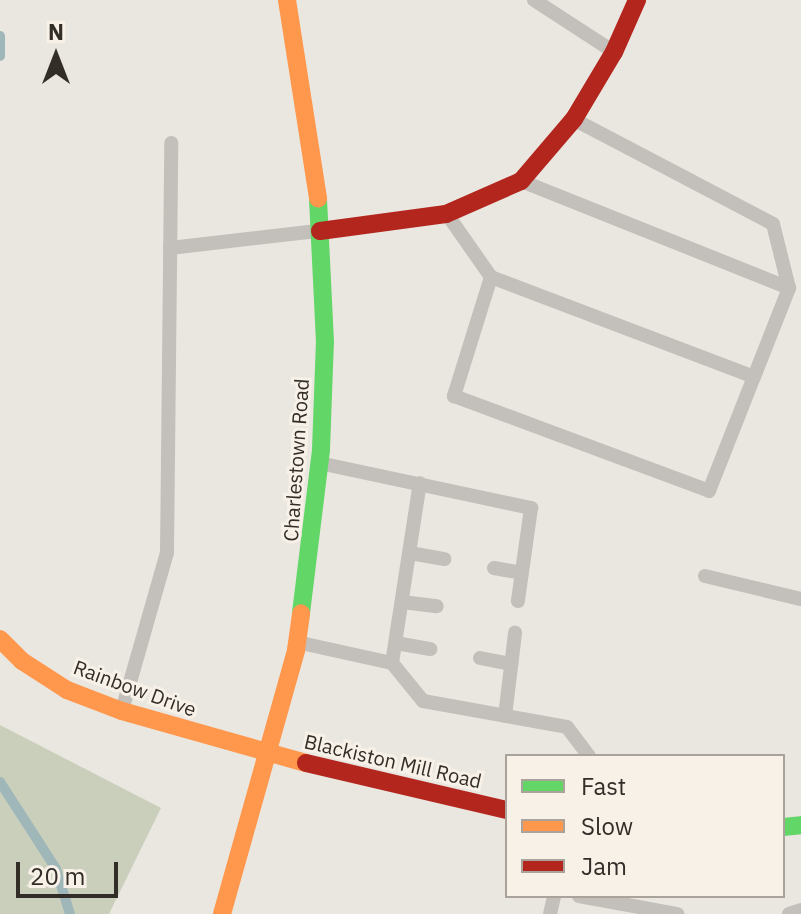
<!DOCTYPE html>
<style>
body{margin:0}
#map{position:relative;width:801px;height:914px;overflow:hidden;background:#eae7e0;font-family:"IBM Plex Sans",sans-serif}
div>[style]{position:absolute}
.green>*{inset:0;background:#cacfbc}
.stream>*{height:10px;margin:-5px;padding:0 5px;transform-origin:5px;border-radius:5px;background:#9fb7b8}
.lane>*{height:14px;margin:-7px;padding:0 7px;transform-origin:7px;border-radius:7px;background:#c3bfba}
.fast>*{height:18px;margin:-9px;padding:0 9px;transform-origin:9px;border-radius:9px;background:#63d668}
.slow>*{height:18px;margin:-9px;padding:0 9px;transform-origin:9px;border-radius:9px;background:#ff974d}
.jam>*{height:18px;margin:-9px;padding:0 9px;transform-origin:9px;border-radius:9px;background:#b3261e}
span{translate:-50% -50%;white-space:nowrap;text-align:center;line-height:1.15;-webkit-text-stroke:6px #f7f1e8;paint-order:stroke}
.street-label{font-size:20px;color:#332d28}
.legend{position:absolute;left:505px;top:754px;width:280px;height:144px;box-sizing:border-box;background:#f7f1e8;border:2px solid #a9a39b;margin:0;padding:10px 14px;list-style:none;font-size:24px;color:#332d28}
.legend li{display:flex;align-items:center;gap:16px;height:40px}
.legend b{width:40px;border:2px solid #a9a39b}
.north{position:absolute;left:16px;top:16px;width:80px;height:80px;-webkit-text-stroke:6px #f7f1e8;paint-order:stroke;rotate:0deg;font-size:22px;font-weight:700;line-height:32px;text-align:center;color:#332d28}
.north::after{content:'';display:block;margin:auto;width:28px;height:36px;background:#332d28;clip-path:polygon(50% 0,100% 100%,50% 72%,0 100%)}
.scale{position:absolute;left:16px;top:862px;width:102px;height:36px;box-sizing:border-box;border:4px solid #332d28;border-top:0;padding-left:10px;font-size:24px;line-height:28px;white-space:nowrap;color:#332d28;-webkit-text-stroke:6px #f7f1e8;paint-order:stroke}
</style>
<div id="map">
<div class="green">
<i style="clip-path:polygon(0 725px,161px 808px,109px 914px,0 914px)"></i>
</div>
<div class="stream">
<i style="left:0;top:36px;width:20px;rotate:90deg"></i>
<i style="left:0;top:782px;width:103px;rotate:57.2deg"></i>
<i style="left:56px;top:869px;width:47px;rotate:72.7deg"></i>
</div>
<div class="lane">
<i style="left:534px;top:0;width:92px;rotate:33deg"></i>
<i style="left:577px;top:121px;width:221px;rotate:27.7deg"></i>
<i style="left:773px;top:224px;width:66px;rotate:76deg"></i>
<i style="left:449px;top:217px;width:73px;rotate:55deg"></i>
<i style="left:491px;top:277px;width:281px;rotate:20.8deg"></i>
<i style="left:754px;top:377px;width:96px;rotate:-68.5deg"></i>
<i style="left:789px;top:288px;width:285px;rotate:-158.2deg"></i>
<i style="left:170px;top:248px;width:148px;rotate:-6.6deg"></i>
<i style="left:491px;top:277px;width:125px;rotate:107.3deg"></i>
<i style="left:454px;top:396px;width:272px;rotate:20.4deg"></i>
<i style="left:709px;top:491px;width:123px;rotate:-68.5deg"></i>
<i style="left:324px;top:464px;width:212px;rotate:12deg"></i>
<i style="left:531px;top:508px;width:94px;rotate:98deg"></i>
<i style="left:410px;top:553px;width:35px;rotate:10deg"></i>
<i style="left:494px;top:568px;width:28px;rotate:10deg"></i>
<i style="left:705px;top:576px;width:99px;rotate:13.5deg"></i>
<i style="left:402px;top:602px;width:35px;rotate:7deg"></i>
<i style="left:301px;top:643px;width:93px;rotate:12.4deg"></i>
<i style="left:392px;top:663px;width:49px;rotate:50.8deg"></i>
<i style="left:423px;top:701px;width:146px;rotate:10.2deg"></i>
<i style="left:567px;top:727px;width:36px;rotate:53deg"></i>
<i style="left:396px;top:643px;width:35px;rotate:10deg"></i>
<i style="left:480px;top:658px;width:32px;rotate:11deg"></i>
<i style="left:392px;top:663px;width:182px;rotate:-81.2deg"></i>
<i style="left:123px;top:707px;width:160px;rotate:-74.1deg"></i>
<i style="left:167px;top:553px;width:410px;rotate:-89.4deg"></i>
<i style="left:505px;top:716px;width:84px;rotate:-83.1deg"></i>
<i style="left:579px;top:896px;width:100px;rotate:10.4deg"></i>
<i style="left:550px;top:914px;width:18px;rotate:-77deg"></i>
<i style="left:789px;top:914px;width:13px;rotate:-18deg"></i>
</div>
<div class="fast">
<i style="left:301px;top:613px;width:165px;rotate:-83deg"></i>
<i style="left:321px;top:449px;width:107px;rotate:-87.9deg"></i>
<i style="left:325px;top:342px;width:143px;rotate:-92.8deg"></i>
<i style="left:783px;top:827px;width:18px;rotate:-6deg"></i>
</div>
<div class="slow">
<i style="left:287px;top:0;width:201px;rotate:81.1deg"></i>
<i style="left:0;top:639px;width:31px;rotate:45deg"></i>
<i style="left:22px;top:661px;width:54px;rotate:32.8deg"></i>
<i style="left:67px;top:690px;width:59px;rotate:20.9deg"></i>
<i style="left:122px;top:711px;width:191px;rotate:15.8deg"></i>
<i style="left:222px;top:914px;width:274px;rotate:-74.3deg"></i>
<i style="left:296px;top:650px;width:37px;rotate:-82deg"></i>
</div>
<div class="jam">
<i style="left:320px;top:231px;width:127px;rotate:-7.7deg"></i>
<i style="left:446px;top:214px;width:82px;rotate:-23.7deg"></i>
<i style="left:521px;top:181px;width:82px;rotate:-49.5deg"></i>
<i style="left:574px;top:119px;width:78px;rotate:-59.2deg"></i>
<i style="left:614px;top:52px;width:57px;rotate:-66.1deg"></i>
<i style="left:306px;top:763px;width:206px;rotate:13.2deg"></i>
</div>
<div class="street-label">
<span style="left:296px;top:460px;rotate:-86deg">Charlestown Road</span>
<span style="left:135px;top:688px;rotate:20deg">Rainbow Drive</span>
<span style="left:393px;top:761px;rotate:13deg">Blackiston Mill Road</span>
</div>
<ul class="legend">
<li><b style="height:10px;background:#63d668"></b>Fast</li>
<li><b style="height:10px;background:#ff974d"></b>Slow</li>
<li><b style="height:10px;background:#b3261e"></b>Jam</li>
</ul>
<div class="north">N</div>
<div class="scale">20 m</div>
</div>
